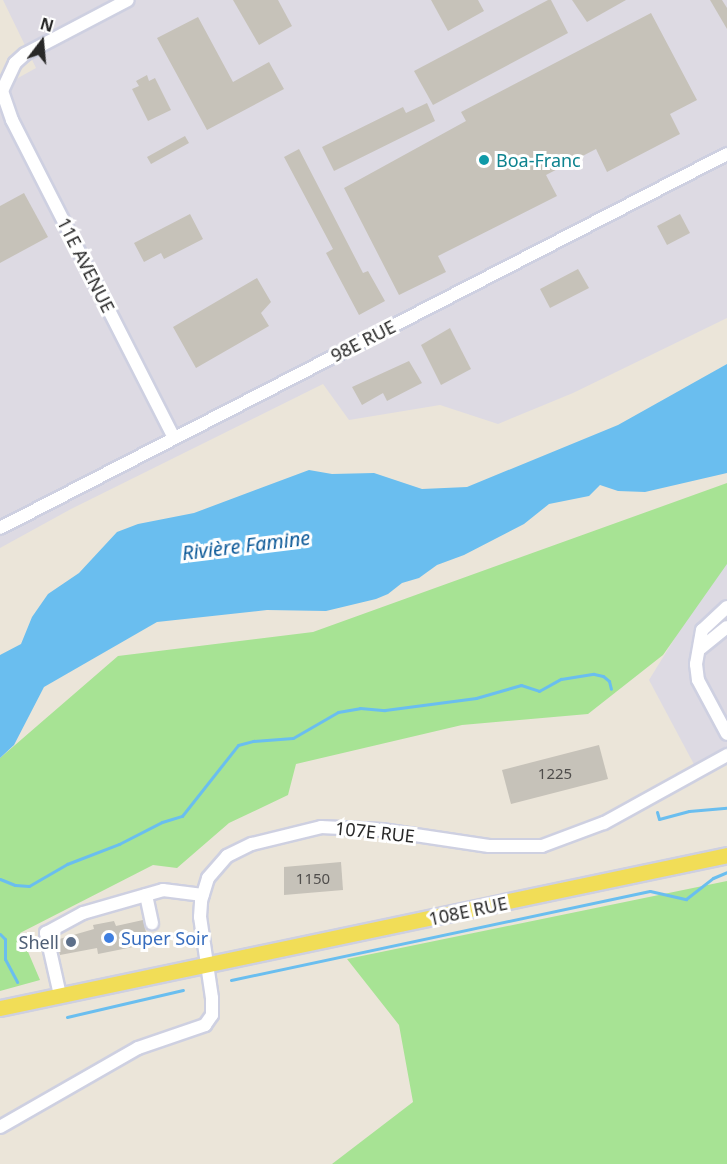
<!DOCTYPE html>
<meta charset="utf-8">
<style>
body{margin:0}
#map{position:relative;width:727px;height:1164px;overflow:hidden;background:#ebe5d9;font-family:"Noto Sans",sans-serif}
div>[style]{position:absolute}
.industrial>*{inset:0;background:#dddae3}
.green>*{inset:0;background:#a7e394}
.water>*{inset:0;background:#6abeef}
.stream>*{height:3px;margin:-1.5px;padding:0 1.5px;transform-origin:1.5px;border-radius:1.5px;background:#6abeef}
.building>*{inset:0;background:#c6c2b9}
.roads{filter:drop-shadow(2px 0 #ced0e1) drop-shadow(-2px 0 #ced0e1) drop-shadow(0 2px #ced0e1) drop-shadow(0 -2px #ced0e1)}
.minor>*{height:12px;margin:-6px;padding:0 6px;transform-origin:6px;border-radius:6px;background:#fff}
.major>*{height:15px;margin:-7.5px;padding:0 7.5px;transform-origin:7.5px;border-radius:7.5px;background:#f1dd57}
.dots>*{width:16px;height:16px;translate:-50% -50%;box-sizing:border-box;border:3px solid #fff;border-radius:50%}
span{translate:-50% -50%;white-space:nowrap;text-align:center;line-height:1.15;-webkit-text-stroke:6px #fff;paint-order:stroke}
.number-label{font-size:15px;color:#504e4c}
.number-label span{-webkit-text-stroke-width:0}
.culture-label{font-size:18px;color:#0d838f}
.left{translate:0 -50%;text-align:left}
.street-label{font-size:18px;color:#282828}
.shop-label{font-size:18px;color:#366cbe}
.service-label{font-size:18px;color:#4e5e75}
.right{translate:-100% -50%;text-align:right}
.water-label{font-size:20px;color:#0c5998;font-style:italic}
.north{position:absolute;left:12px;top:12px;width:60px;height:60px;-webkit-text-stroke:4px #fff;paint-order:stroke;rotate:16deg;font-size:16px;font-weight:700;line-height:24px;text-align:center;color:#282828}
.north::after{content:'';display:block;margin:auto;width:21px;height:27px;background:#282828;clip-path:polygon(50% 0,100% 100%,50% 72%,0 100%)}
</style>
<div id="map">
<div class="industrial">
<i style="clip-path:polygon(3px 0,727px 0,727px 318px,573px 393px,498px 424px,440px 405px,349px 420px,323px 384px,71px 509px,0 548px,0 88px,36px 68px)"></i>
<i style="clip-path:polygon(727px 561px,727px 753px,697px 770px,649px 680px,715px 573px)"></i>
</div>
<div class="green">
<i style="clip-path:polygon(727px 483px,727px 564px,663px 655px,588px 714px,462px 725px,296px 764px,288px 795px,229px 823px,177px 868px,153px 865px,20px 933px,40px 980px,0 991px,0 758px,118px 656px,313px 632px)"></i>
<i style="clip-path:polygon(727px 881px,727px 1164px,332px 1164px,413px 1102px,399px 1025px,347px 959px)"></i>
</div>
<div class="water">
<i style="clip-path:polygon(727px 364px,727px 473px,645px 492px,618px 491px,600px 485px,589px 496px,549px 504px,524px 524px,464px 555px,437px 565px,419px 578px,402px 583px,388px 594px,376px 599px,326px 611px,267px 610px,157px 622px,44px 687px,14px 745px,0 758px,0 655px,21px 644px,32px 617px,48px 594px,79px 573px,117px 532px,138px 524px,194px 513px,309px 470px,332px 474px,374px 473px,422px 489px,467px 487px,618px 425px)"></i>
</div>
<div class="stream">
<i style="left:657px;top:812px;width:7px;rotate:74deg"></i>
<i style="left:659px;top:819px;width:31px;rotate:-15deg"></i>
<i style="left:689px;top:811px;width:38px;rotate:-5deg"></i>
<i style="left:0;top:879px;width:16px;rotate:22deg"></i>
<i style="left:15px;top:885px;width:14px;rotate:4deg"></i>
<i style="left:29px;top:886px;width:44px;rotate:-30.1deg"></i>
<i style="left:67px;top:864px;width:56px;rotate:-21deg"></i>
<i style="left:119px;top:844px;width:48px;rotate:-27.1deg"></i>
<i style="left:162px;top:822px;width:21px;rotate:-17deg"></i>
<i style="left:182px;top:816px;width:90px;rotate:-51.7deg"></i>
<i style="left:238px;top:745px;width:16px;rotate:-15deg"></i>
<i style="left:253px;top:741px;width:40px;rotate:-4.3deg"></i>
<i style="left:293px;top:738px;width:52px;rotate:-30deg"></i>
<i style="left:338px;top:712px;width:22px;rotate:-10deg"></i>
<i style="left:360px;top:708px;width:25px;rotate:5deg"></i>
<i style="left:385px;top:710px;width:92px;rotate:-7.5deg"></i>
<i style="left:476px;top:698px;width:47px;rotate:-16.1deg"></i>
<i style="left:521px;top:685px;width:19px;rotate:18deg"></i>
<i style="left:539px;top:691px;width:25px;rotate:-29deg"></i>
<i style="left:561px;top:679px;width:33px;rotate:-9deg"></i>
<i style="left:594px;top:674px;width:9px;rotate:13deg"></i>
<i style="left:603px;top:676px;width:8px;rotate:40deg"></i>
<i style="left:609px;top:681px;width:8px;rotate:76deg"></i>
<i style="left:0;top:934px;width:7px;rotate:45deg"></i>
<i style="left:5px;top:939px;width:20px;rotate:90deg"></i>
<i style="left:5px;top:959px;width:26px;rotate:62deg"></i>
<i style="left:231px;top:980px;width:428px;rotate:-12deg"></i>
<i style="left:650px;top:891px;width:37px;rotate:13deg"></i>
<i style="left:686px;top:899px;width:34px;rotate:-38deg"></i>
<i style="left:713px;top:878px;width:15px;rotate:-23deg"></i>
<i style="left:67px;top:1017px;width:119px;rotate:-13.1deg"></i>
</div>
<div class="building">
<i style="clip-path:polygon(233px 0,278px 0,292px 26px,259px 45px)"></i>
<i style="clip-path:polygon(431px 0,478px 0,484px 11px,448px 31px)"></i>
<i style="clip-path:polygon(548px 0,551px 0,568px 33px,433px 105px,414px 71px)"></i>
<i style="clip-path:polygon(572px 0,626px 0,587px 22px)"></i>
<i style="clip-path:polygon(710px 0,722px 0,727px 8px,727px 29px)"></i>
<i style="clip-path:polygon(651px 13px,697px 100px,670px 114px,680px 134px,607px 172px,596px 149px,546px 175px,557px 196px,438px 256px,446px 272px,399px 295px,344px 188px,466px 121px,461px 112px)"></i>
<i style="clip-path:polygon(198px 17px,233px 82px,269px 62px,284px 89px,207px 130px,157px 38px)"></i>
<i style="clip-path:polygon(147px 75px,149px 81px,155px 78px,171px 110px,148px 121px,132px 89px,139px 86px,136px 81px)"></i>
<i style="clip-path:polygon(427px 103px,435px 121px,334px 171px,322px 147px,403px 107px,406px 113px)"></i>
<i style="clip-path:polygon(185px 136px,189px 143px,151px 164px,147px 157px)"></i>
<i style="clip-path:polygon(299px 149px,363px 273px,368px 271px,385px 301px,359px 315px,326px 253px,333px 249px,284px 157px)"></i>
<i style="clip-path:polygon(24px 193px,48px 237px,0 263px,0 206px)"></i>
<i style="clip-path:polygon(190px 214px,203px 239px,164px 259px,161px 253px,144px 262px,134px 243px)"></i>
<i style="clip-path:polygon(680px 214px,690px 233px,667px 245px,657px 226px)"></i>
<i style="clip-path:polygon(578px 269px,589px 288px,550px 308px,540px 289px)"></i>
<i style="clip-path:polygon(257px 278px,271px 302px,261px 313px,269px 326px,196px 368px,173px 327px)"></i>
<i style="clip-path:polygon(450px 328px,471px 369px,441px 385px,421px 345px)"></i>
<i style="clip-path:polygon(409px 361px,422px 383px,387px 401px,383px 393px,362px 405px,352px 387px)"></i>
<i style="clip-path:polygon(599px 745px,608px 779px,511px 804px,502px 770px)"></i>
<i style="clip-path:polygon(341px 862px,343px 890px,284px 895px,284px 867px)"></i>
<i style="clip-path:polygon(143px 920px,147px 936px,131px 940px,133px 947px,98px 954px,97px 948px,60px 955px,56px 940px,94px 929px,93px 925px,114px 921px,116px 926px)"></i>
</div>
<div class="roads">
<div class="minor">
<i style="left:2px;top:91px;width:31px;rotate:71deg"></i>
<i style="left:12px;top:120px;width:357px;rotate:63deg"></i>
<i style="left:2px;top:91px;width:31px;rotate:-65deg"></i>
<i style="left:15px;top:63px;width:13px;rotate:-42deg"></i>
<i style="left:25px;top:54px;width:116px;rotate:-27.7deg"></i>
<i style="left:0;top:528px;width:818px;rotate:-27.22deg"></i>
<i style="left:727px;top:607px;width:34px;rotate:137deg"></i>
<i style="left:702px;top:630px;width:35px;rotate:100deg"></i>
<i style="left:696px;top:664px;width:16px;rotate:83deg"></i>
<i style="left:698px;top:680px;width:61px;rotate:61.8deg"></i>
<i style="left:701px;top:648px;width:33px;rotate:-39deg"></i>
<i style="left:146px;top:895px;width:29px;rotate:78deg"></i>
<i style="left:60px;top:995px;width:64px;rotate:-102.7deg"></i>
<i style="left:46px;top:933px;width:42px;rotate:-28.4deg"></i>
<i style="left:83px;top:913px;width:83px;rotate:-16deg"></i>
<i style="left:163px;top:890px;width:40px;rotate:7.1deg"></i>
<i style="left:0;top:1127px;width:159px;rotate:-29.8deg"></i>
<i style="left:138px;top:1048px;width:71px;rotate:-18.9deg"></i>
<i style="left:205px;top:1025px;width:12px;rotate:-55deg"></i>
<i style="left:212px;top:1015px;width:17px;rotate:-90deg"></i>
<i style="left:212px;top:998px;width:82px;rotate:-98.4deg"></i>
<i style="left:200px;top:917px;width:16px;rotate:-86deg"></i>
<i style="left:201px;top:901px;width:24px;rotate:-73deg"></i>
<i style="left:208px;top:878px;width:29px;rotate:-49deg"></i>
<i style="left:227px;top:856px;width:28px;rotate:-26deg"></i>
<i style="left:252px;top:844px;width:71px;rotate:-13.8deg"></i>
<i style="left:321px;top:827px;width:61px;rotate:2.8deg"></i>
<i style="left:382px;top:830px;width:108px;rotate:8.5deg"></i>
<i style="left:489px;top:846px;width:53px"></i>
<i style="left:542px;top:846px;width:66px;rotate:-20.4deg"></i>
<i style="left:604px;top:823px;width:141px;rotate:-28.9deg"></i>
</div>
<div class="major">
<i style="left:0;top:1008px;width:743px;rotate:-11.88deg"></i>
</div>
</div>
<div class="dots">
<i style="left:484px;top:160px;background:#0f9aa8"></i>
<i style="left:109px;top:938px;background:#3f7fe0"></i>
<i style="left:71px;top:942px;background:#5c6f8a"></i>
</div>
<div class="number-label">
<span style="left:555px;top:774px">1225</span>
<span style="left:313px;top:879px">1150</span>
</div>
<div class="culture-label">
<span class="left" style="left:496px;top:160px">Boa-Franc</span>
</div>
<div class="street-label">
<span style="left:86px;top:265px;rotate:63deg">11E AVENUE</span>
<span style="left:363px;top:341px;rotate:-27deg">98E RUE</span>
<span style="left:375px;top:832px;rotate:6deg">107E RUE</span>
<span style="left:468px;top:911px;rotate:-12deg">108E RUE</span>
</div>
<div class="shop-label">
<span class="left" style="left:121px;top:938px">Super Soir</span>
</div>
<div class="service-label">
<span class="right" style="left:59px;top:942px">Shell</span>
</div>
<div class="water-label">
<span style="left:246px;top:545px;rotate:-7deg">Rivière Famine</span>
</div>
<div class="north">N</div>
</div>
